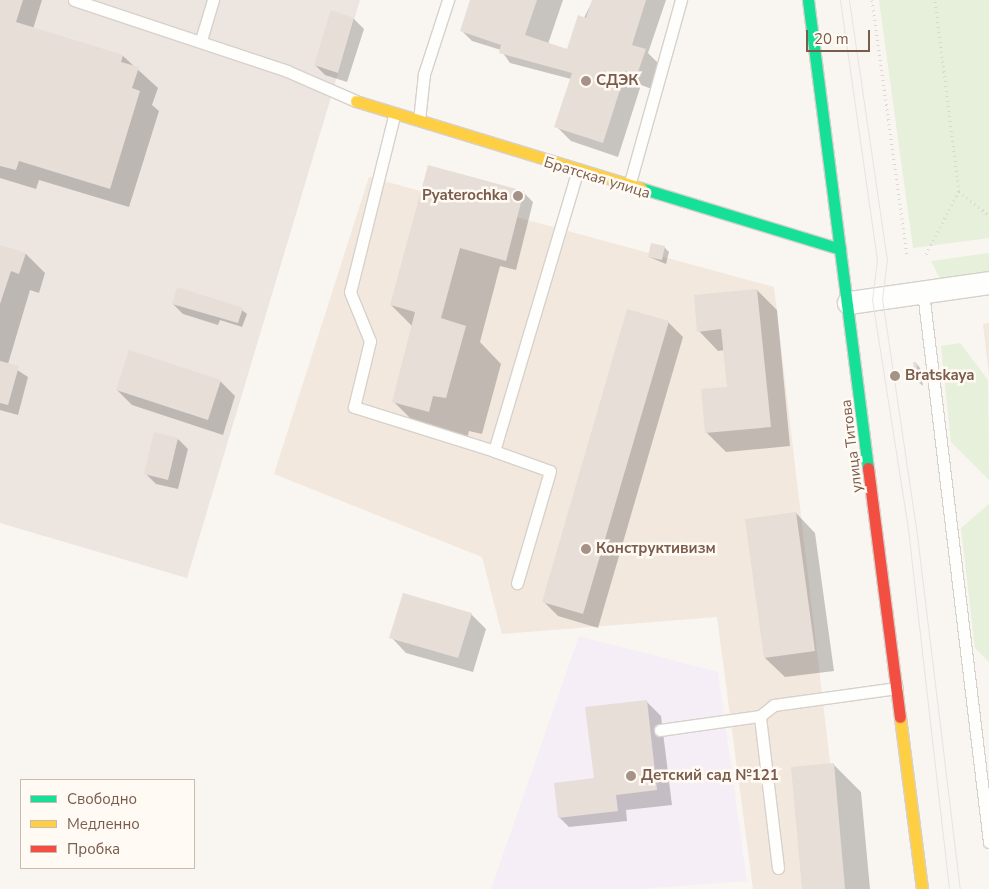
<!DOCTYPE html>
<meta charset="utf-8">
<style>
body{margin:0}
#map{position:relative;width:989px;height:889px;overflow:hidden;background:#f9f5f0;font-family:"Nunito Sans",sans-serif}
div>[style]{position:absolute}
.residential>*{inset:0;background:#f2e8de}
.industrial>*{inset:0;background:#ede5e0}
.education>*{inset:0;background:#f6eef6}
.green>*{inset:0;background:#e7f0db}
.shadow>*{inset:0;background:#0003}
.building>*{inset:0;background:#e6ded7}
.path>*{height:3px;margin-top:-1.5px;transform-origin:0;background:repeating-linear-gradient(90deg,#dcd5d0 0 1px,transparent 0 5px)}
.roads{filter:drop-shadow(1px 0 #d7d1cb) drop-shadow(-1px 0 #d7d1cb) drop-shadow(0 1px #d7d1cb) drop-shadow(0 -1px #d7d1cb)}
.lane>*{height:11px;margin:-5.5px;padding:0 5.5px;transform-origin:5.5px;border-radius:5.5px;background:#fefefd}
.street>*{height:22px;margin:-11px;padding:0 11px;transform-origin:11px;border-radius:11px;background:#fefefd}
.fast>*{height:11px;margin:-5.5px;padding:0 5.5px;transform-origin:5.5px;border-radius:5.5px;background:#16e098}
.slow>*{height:11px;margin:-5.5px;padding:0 5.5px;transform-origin:5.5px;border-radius:5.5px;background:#ffcf43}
.jam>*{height:11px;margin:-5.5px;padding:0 5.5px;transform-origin:5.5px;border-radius:5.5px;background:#f24e42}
.tram>*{height:1px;margin:-0.5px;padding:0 0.5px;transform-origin:0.5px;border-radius:0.5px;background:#e6e3e7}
.dots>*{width:14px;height:14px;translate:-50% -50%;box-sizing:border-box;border:2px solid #fffaf3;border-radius:50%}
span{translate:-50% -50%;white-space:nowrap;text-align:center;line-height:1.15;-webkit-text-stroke:5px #fffaf3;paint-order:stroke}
.poi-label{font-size:15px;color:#7a5c4d;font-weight:700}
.left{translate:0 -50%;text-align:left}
.right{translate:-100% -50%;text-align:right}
.street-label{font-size:15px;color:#7a5c4d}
.legend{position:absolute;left:20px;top:779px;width:175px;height:90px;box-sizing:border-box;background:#fffaf3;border:1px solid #cabbb1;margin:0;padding:6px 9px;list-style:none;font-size:15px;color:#7a5c4d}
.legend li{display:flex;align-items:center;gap:10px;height:25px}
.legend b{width:25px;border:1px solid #cabbb1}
.scale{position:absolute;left:806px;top:30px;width:64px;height:22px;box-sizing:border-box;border:2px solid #7a5c4d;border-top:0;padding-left:6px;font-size:15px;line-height:18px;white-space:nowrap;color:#7a5c4d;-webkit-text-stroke:4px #fffaf3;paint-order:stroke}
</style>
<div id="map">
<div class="residential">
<i style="clip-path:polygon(369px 177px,774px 287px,845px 889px,753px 889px,717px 617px,502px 634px,482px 557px,274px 474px)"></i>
<i style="clip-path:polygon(989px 323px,989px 375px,983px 324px)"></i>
</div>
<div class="industrial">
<i style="clip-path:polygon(0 0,360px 0,187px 578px,0 523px)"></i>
</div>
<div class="education">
<i style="clip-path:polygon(579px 636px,718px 672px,747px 881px,641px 889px,491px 889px)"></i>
</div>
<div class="green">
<i style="clip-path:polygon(879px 0,989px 0,989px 238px,913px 248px)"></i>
<i style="clip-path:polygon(989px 253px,989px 275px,941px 281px,931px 261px)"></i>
<i style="clip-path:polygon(960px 343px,988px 380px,989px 480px,951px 442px,941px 346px)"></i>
<i style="clip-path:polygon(989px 504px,989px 662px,975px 648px,961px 528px)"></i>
</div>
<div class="shadow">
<i style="clip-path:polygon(0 0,42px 0,33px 29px,123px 56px,158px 88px,152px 105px,159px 111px,129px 207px,39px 180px,36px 189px,0 178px)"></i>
<i style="clip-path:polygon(472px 0,563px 0,548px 44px,568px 50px,593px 0,666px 0,648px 53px,660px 65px,652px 89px,641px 85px,618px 157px,571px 141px,556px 126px,571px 79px,510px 63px,501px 50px,472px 41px,462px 31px)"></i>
<i style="clip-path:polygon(331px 12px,354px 19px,364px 29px,347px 82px,325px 75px,315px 65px)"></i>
<i style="clip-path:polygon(523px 192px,533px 202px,516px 270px,500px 266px,480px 342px,501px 364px,482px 434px,469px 431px,465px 447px,430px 438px,394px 402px,413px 327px,391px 305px)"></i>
<i style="clip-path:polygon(0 246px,26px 254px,45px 273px,39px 293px,30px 290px,8px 364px,28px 377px,18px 415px,0 410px)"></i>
<i style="clip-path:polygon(664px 247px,669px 252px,666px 264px,649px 257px)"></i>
<i style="clip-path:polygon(757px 290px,777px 310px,790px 446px,726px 452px,706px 432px,728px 388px,725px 350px,718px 351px,699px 331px)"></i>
<i style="clip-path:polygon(173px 304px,242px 310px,247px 314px,242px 327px,220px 320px,218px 325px,183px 314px)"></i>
<i style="clip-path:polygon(668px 322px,683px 337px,598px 628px,558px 616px,543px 601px)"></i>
<i style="clip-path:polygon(916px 363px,920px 368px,923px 386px,917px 381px)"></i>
<i style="clip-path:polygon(220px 381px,235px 396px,223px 435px,132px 405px,117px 390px)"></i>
<i style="clip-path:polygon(178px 439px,188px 449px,178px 489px,156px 484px,146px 474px)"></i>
<i style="clip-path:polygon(796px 513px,815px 533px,834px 671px,785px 677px,765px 658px)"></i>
<i style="clip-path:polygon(471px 614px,486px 629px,473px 672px,406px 653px,391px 637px)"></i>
<i style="clip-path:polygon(646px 701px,661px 716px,672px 805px,626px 810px,627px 821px,569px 827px,559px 817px,593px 779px)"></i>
<i style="clip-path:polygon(833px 764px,861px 792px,870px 889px,803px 889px)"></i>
</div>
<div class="building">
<i style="clip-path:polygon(0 0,23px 0,16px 22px,123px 55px,121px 62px,139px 67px,132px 88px,140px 91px,110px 189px,19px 161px,16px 170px,0 166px)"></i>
<i style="clip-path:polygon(470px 0,537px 0,525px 35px,567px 49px,578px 15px,586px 18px,592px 0,646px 0,632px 45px,646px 49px,637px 75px,626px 71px,603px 143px,554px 127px,572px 73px,499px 53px,501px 45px,460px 31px)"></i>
<i style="clip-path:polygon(331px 10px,354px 18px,338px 73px,314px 65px)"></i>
<i style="clip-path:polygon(428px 165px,524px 191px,506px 261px,460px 248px,441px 318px,466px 326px,446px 398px,433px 396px,429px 412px,392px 402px,415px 312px,390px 305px)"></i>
<i style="clip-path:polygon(651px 243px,665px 246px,662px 260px,648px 257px)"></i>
<i style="clip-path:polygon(0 245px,26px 253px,19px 274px,11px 271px,0 304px)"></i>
<i style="clip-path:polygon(177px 287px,243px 308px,238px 323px,172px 304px)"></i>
<i style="clip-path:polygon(757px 289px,771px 427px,705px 433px,701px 389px,727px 387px,721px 329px,697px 332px,694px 295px)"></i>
<i style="clip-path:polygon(627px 309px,669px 321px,583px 614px,542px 602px)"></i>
<i style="clip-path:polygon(129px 350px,221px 380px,208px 420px,116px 390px)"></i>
<i style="clip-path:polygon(0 361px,19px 366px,8px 405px,0 403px)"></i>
<i style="clip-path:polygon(913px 362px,916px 362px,919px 381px,915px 382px)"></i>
<i style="clip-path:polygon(154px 432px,178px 438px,168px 480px,144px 474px)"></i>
<i style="clip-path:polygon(796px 512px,815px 651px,764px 658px,745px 519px)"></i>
<i style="clip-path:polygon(403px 593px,472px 613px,458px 658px,389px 638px)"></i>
<i style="clip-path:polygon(647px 700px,657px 790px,616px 795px,618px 811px,558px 818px,554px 783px,594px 778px,585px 707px)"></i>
<i style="clip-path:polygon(834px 763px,845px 889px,802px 889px,791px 767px)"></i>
</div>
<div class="path">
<i style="left:872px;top:0;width:259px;rotate:82.2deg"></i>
<i style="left:959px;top:191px;width:38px;rotate:39deg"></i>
<i style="left:926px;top:254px;width:71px;rotate:-62.4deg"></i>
<i style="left:959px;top:191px;width:193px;rotate:-97.2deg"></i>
</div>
<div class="roads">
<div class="lane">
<i style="left:74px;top:0;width:225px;rotate:18.4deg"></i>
<i style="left:287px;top:71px;width:75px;rotate:23.5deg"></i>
<i style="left:201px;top:40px;width:42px;rotate:-73.3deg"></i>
<i style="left:394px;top:116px;width:181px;rotate:104deg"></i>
<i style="left:350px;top:292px;width:53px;rotate:67.8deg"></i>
<i style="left:370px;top:341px;width:68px;rotate:103.6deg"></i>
<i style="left:354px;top:407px;width:147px;rotate:17.4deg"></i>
<i style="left:494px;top:451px;width:291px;rotate:-73.4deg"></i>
<i style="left:419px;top:120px;width:46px;rotate:-83.8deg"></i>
<i style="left:424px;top:74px;width:78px;rotate:-72deg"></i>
<i style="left:629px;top:186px;width:193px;rotate:-74.4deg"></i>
<i style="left:923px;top:292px;width:554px;rotate:83.16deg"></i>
<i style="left:494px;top:451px;width:59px;rotate:19.7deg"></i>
<i style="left:550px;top:471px;width:117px;rotate:106.4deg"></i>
<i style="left:660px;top:730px;width:101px;rotate:-8deg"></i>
<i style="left:778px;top:868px;width:153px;rotate:-96.8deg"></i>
<i style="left:760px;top:716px;width:18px;rotate:-38deg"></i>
<i style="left:774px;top:705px;width:124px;rotate:-7.9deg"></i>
</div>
<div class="street">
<i style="left:849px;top:303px;width:141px;rotate:-8.1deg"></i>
</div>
<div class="fast">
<i style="left:808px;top:0;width:472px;rotate:82.7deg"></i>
<i style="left:641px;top:188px;width:208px;rotate:17deg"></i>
</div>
<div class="slow">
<i style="left:356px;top:101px;width:298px;rotate:17deg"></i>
<i style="left:900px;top:717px;width:173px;rotate:82.7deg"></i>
</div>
<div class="jam">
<i style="left:868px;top:468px;width:251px;rotate:82.7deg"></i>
</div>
</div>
<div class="tram">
<i style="left:840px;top:0;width:263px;rotate:81.9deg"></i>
<i style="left:877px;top:260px;width:39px;rotate:97deg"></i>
<i style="left:872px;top:299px;width:233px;rotate:81.1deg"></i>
<i style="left:908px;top:529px;width:362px;rotate:83.5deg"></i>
<i style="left:849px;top:0;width:262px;rotate:81.7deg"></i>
<i style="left:887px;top:259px;width:39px;rotate:97deg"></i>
<i style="left:882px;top:298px;width:232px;rotate:81.6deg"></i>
<i style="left:916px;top:527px;width:365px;rotate:83.1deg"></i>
</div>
<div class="dots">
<i style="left:586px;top:81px;background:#a69286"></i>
<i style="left:518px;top:196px;background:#a69286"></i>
<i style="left:895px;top:376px;background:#a69286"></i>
<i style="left:586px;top:549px;background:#a69286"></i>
<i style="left:631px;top:776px;background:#a69286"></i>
</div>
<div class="poi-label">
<span class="left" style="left:596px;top:81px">СДЭК</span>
<span class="right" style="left:508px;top:196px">Pyaterochka</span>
<span class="left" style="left:905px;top:376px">Bratskaya</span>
<span class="left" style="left:596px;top:549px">Конструктивизм</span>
<span class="left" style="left:641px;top:776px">Детский сад №121</span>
</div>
<div class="street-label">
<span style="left:597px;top:178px;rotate:17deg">Братская улица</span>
<span style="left:852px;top:446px;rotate:-97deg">улица Титова</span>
</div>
<ul class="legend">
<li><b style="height:6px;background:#16e098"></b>Свободно</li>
<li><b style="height:6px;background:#ffcf43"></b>Медленно</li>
<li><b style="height:6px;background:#f24e42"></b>Пробка</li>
</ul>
<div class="scale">20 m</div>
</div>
